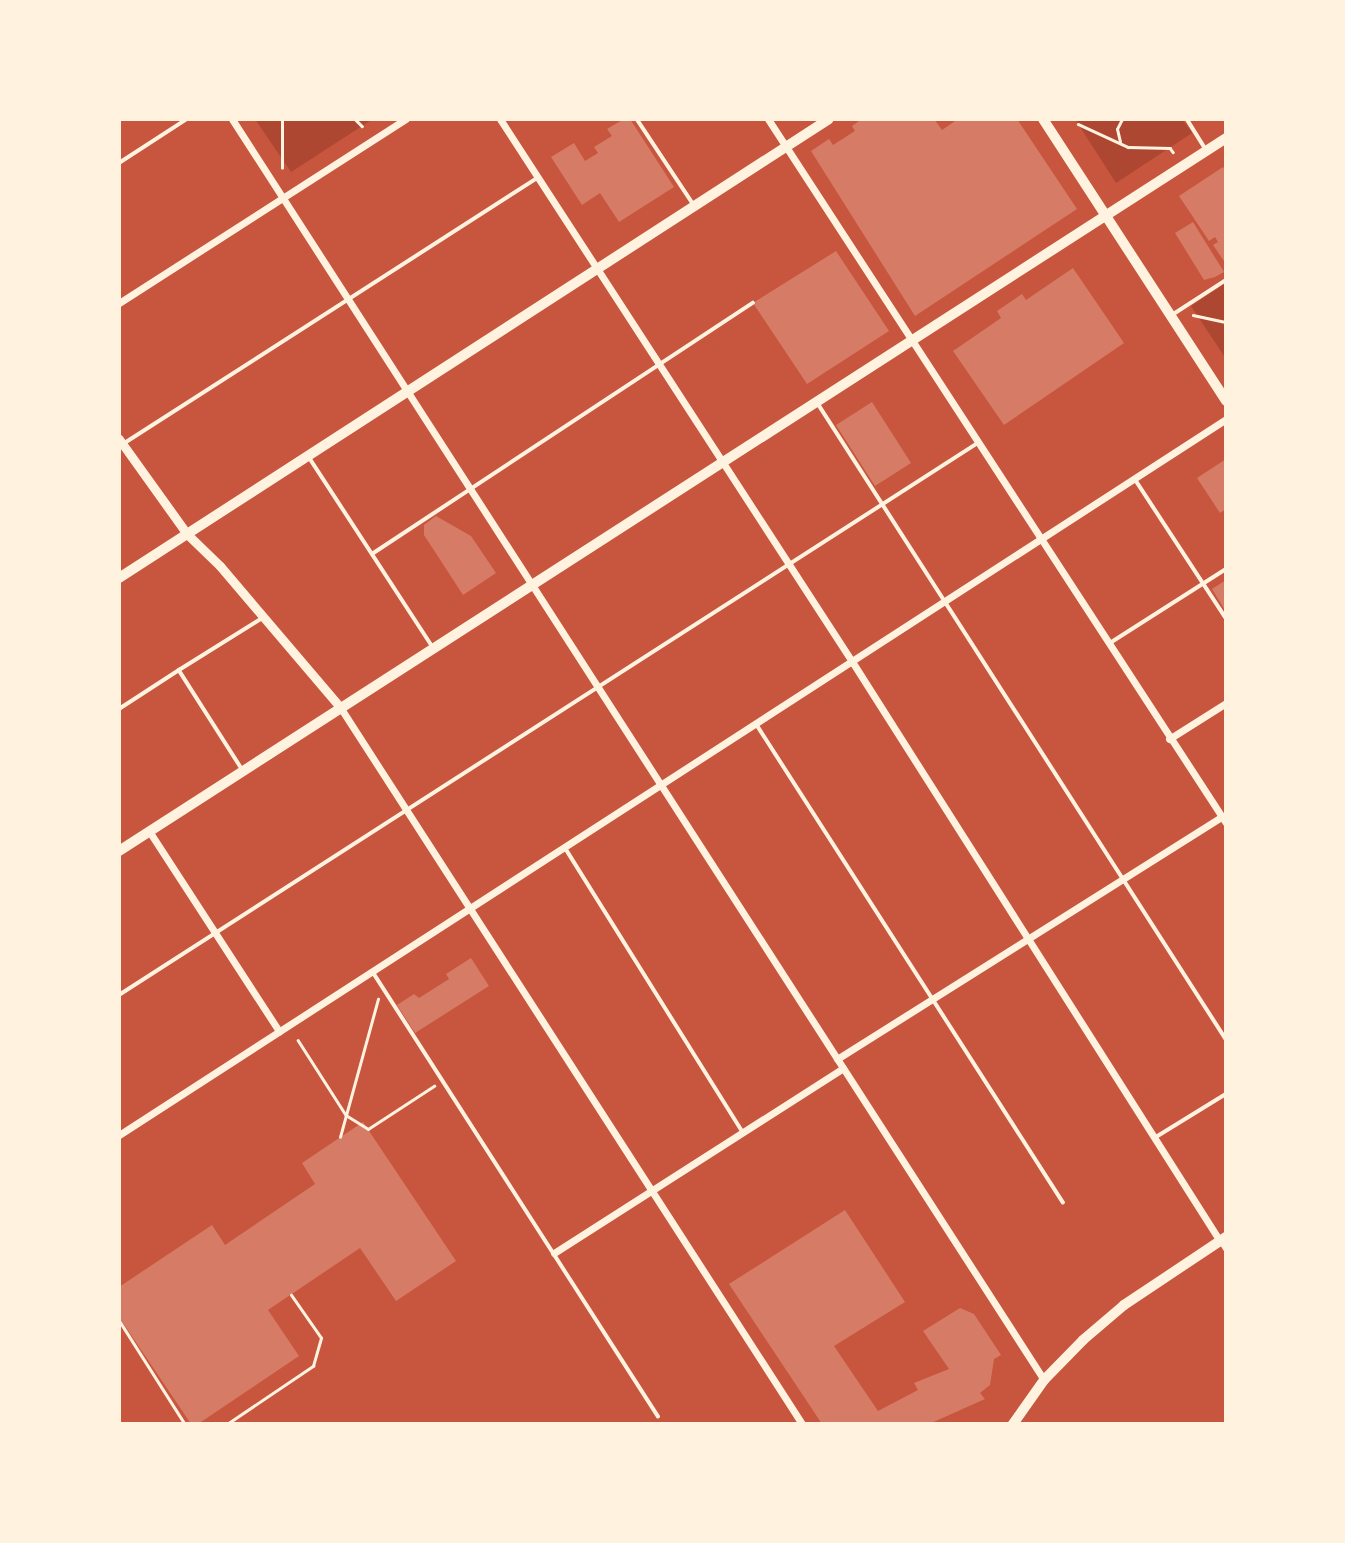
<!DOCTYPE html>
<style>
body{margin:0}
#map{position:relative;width:1345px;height:1543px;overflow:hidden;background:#c8553d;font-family:"Asap Condensed",sans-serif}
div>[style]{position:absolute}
.green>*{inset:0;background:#ae4732}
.building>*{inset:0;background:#d67c66}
.path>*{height:2.5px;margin:-1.25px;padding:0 1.25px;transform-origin:1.25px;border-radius:1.25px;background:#fff3e0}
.service>*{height:3.5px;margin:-1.75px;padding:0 1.75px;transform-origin:1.75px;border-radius:1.75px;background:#fff3e0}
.minor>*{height:7px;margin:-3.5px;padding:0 3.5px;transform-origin:3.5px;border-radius:3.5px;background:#fff3e0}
.tertiary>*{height:9px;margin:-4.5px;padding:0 4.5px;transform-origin:4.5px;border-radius:4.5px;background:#fff3e0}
.secondary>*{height:10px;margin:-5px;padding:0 5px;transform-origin:5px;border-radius:5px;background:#fff3e0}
span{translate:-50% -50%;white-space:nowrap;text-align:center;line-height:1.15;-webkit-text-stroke:7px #fff3e0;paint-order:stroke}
.frame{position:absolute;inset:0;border:121px solid #fff3e0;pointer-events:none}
</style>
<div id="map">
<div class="green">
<i style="clip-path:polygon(255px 119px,373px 119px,291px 172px)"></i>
<i style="clip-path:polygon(1075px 119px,1182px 119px,1192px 133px,1116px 183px)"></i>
<i style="clip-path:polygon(1226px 283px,1226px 359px,1191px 306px)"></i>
</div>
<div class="building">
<i style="clip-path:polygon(624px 119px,630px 119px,674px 187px,619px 222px,600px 193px,582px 205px,551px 157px,574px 143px,585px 161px,598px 153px,594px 147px,612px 136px,607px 129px)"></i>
<i style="clip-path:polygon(862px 119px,934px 119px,942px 130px,958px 119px,1017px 119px,1077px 209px,915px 316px,811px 151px,829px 139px,833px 145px,855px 131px,852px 126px)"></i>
<i style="clip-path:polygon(1223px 167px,1226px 172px,1226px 264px,1213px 245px,1218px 242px,1215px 237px,1209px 241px,1179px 196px)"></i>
<i style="clip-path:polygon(1193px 222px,1224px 272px,1215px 277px,1204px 280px,1175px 233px)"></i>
<i style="clip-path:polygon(836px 251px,889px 331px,807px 384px,753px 303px)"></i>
<i style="clip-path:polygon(1073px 268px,1124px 343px,1004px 425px,953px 351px,1001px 318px,997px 311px,1022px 294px,1026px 300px)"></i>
<i style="clip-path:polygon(872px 402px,911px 463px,875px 486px,836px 425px)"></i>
<i style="clip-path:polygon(1226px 459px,1226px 509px,1220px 513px,1197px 478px)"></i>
<i style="clip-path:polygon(436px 516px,471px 536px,496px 573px,463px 595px,424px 535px,424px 525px)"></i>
<i style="clip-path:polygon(1226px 580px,1226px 612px,1212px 589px)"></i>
<i style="clip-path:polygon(471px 958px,489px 986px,415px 1033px,397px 1005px,414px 994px,419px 998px,449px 979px,446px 974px)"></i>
<i style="clip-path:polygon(363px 1122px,456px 1261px,396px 1301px,360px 1248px,268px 1310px,299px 1356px,198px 1424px,191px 1424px,119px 1317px,119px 1287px,212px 1225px,225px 1245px,315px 1184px,302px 1163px)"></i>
<i style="clip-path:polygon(845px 1210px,905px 1302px,834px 1346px,878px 1411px,918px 1390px,914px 1383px,949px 1369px,923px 1331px,960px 1308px,974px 1314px,1001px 1355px,994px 1359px,990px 1385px,980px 1393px,985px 1399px,929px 1424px,822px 1424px,729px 1284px)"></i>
</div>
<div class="path">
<i style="left:355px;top:119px;width:10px;rotate:45deg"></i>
<i style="left:1078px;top:124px;width:55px;rotate:24.7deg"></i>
<i style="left:1128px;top:147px;width:42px;rotate:1.4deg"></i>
<i style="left:1170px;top:148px;width:5px;rotate:53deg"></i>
<i style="left:1120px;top:142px;width:13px;rotate:-103deg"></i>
<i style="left:1117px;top:129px;width:11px;rotate:-63deg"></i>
<i style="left:282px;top:168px;width:49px;rotate:-90deg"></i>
<i style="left:1193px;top:315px;width:34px;rotate:12deg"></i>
<i style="left:298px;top:1040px;width:89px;rotate:57.4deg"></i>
<i style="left:346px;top:1115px;width:26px;rotate:32deg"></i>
<i style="left:368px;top:1129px;width:79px;rotate:-33.1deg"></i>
<i style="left:340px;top:1137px;width:143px;rotate:-74.6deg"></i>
<i style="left:119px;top:1320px;width:123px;rotate:57.6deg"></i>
<i style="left:227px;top:1424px;width:104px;rotate:-34deg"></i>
<i style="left:313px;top:1366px;width:29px;rotate:-74deg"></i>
<i style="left:321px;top:1338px;width:52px;rotate:-124.9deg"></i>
</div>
<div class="service">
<i style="left:637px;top:119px;width:103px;rotate:56.5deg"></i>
<i style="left:1187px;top:119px;width:36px;rotate:58deg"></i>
<i style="left:119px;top:163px;width:81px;rotate:-32.9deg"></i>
<i style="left:1172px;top:315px;width:64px;rotate:-32.9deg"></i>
<i style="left:817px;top:402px;width:757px;rotate:57.3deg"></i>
<i style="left:123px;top:444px;width:492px;rotate:-32.7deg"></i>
<i style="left:309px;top:457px;width:227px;rotate:56.9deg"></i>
<i style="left:1135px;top:479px;width:166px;rotate:56.8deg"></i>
<i style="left:372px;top:554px;width:456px;rotate:-33.4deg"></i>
<i style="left:1110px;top:643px;width:138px;rotate:-32.5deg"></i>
<i style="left:179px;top:670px;width:100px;rotate:-31.9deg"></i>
<i style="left:119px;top:709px;width:72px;rotate:-33deg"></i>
<i style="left:179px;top:670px;width:117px;rotate:57.5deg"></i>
<i style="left:757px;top:725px;width:567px;rotate:57.32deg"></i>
<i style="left:566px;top:849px;width:334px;rotate:58deg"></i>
<i style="left:373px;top:972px;width:528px;rotate:57.3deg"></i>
<i style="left:119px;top:995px;width:1021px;rotate:-32.73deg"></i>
<i style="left:1156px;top:1137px;width:82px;rotate:-31.6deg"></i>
<i style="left:1221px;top:1242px;width:9px;rotate:58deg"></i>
</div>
<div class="minor">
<i style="left:232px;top:119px;width:1500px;rotate:57.22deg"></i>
<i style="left:500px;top:119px;width:648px;rotate:57.02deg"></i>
<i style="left:853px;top:663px;width:685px;rotate:57.59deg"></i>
<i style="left:768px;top:119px;width:840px;rotate:56.95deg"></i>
<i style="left:119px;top:303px;width:341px;rotate:-32.7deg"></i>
<i style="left:340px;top:707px;width:853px;rotate:57.2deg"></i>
<i style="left:1169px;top:739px;width:67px;rotate:-32.3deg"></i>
<i style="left:149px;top:831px;width:239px;rotate:57deg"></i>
<i style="left:837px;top:1059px;width:455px;rotate:-32.2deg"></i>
<i style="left:119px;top:1135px;width:1318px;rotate:-32.89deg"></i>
<i style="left:554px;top:1253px;width:343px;rotate:-32.6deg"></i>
</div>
<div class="tertiary">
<i style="left:119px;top:439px;width:117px;rotate:54.4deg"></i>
<i style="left:187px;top:534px;width:46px;rotate:44.1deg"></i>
<i style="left:220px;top:566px;width:185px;rotate:49.6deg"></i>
</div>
<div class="secondary">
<i style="left:1043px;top:119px;width:336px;rotate:57deg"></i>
<i style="left:119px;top:578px;width:845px;rotate:-32.88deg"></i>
<i style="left:119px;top:851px;width:1317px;rotate:-32.78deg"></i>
<i style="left:1013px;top:1424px;width:54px;rotate:-54.8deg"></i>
<i style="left:1044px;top:1380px;width:56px;rotate:-45.7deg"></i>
<i style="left:1083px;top:1340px;width:54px;rotate:-40.5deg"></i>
<i style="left:1124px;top:1305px;width:123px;rotate:-33.7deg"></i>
</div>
<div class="frame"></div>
</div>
